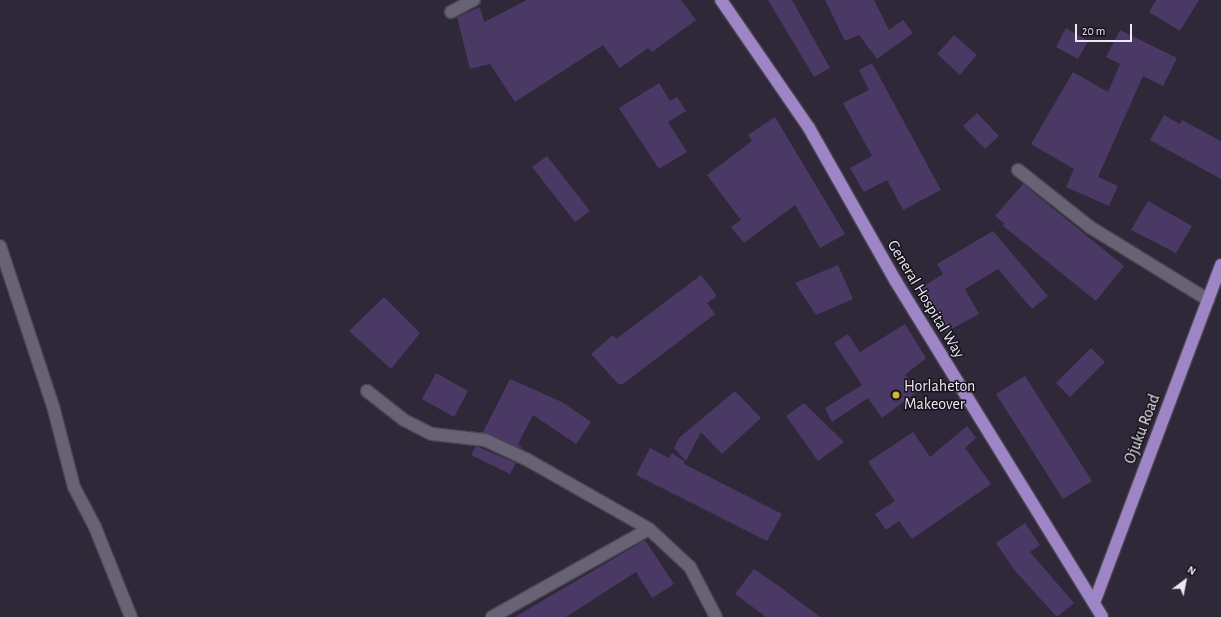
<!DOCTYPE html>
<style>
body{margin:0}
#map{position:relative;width:1221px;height:617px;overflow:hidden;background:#2e2839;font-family:"Alegreya Sans",sans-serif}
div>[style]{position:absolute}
.building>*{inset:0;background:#4b3965}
.roads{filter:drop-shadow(1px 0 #4a4553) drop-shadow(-1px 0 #4a4553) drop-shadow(0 1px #4a4553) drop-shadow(0 -1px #4a4553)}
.minor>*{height:12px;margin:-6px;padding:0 6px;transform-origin:6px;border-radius:6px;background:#686275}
.major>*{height:12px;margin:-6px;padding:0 6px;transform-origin:6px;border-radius:6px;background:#9e85c5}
.dots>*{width:11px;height:11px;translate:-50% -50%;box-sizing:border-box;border:2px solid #15121a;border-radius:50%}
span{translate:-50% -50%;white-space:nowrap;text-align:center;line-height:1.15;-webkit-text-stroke:3px #15121a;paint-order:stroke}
.street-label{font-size:16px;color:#ede9f4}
.poi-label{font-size:16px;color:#ede9f4}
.left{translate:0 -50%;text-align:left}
.north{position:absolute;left:1165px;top:561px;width:40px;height:40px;-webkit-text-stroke:3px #15121a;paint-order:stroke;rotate:32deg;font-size:11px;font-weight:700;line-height:16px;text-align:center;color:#ede9f4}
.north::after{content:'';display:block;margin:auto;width:14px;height:18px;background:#ede9f4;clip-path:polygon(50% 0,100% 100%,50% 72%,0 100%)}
.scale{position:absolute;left:1075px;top:24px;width:57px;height:18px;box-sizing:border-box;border:2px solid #ede9f4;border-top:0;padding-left:5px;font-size:12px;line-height:14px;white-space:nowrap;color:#ede9f4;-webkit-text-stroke:3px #15121a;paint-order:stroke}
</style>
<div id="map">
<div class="building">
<i style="clip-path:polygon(527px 0,681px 0,696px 20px,652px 52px,648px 48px,620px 68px,603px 45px,515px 102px,490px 64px,470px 69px,457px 17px,480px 7px,484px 22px)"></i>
<i style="clip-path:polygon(768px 0,792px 0,830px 68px,814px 77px)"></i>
<i style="clip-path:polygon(825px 0,874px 0,889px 30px,903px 20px,913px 33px,877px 59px,859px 35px,845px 41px)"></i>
<i style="clip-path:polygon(1156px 0,1199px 0,1180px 31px,1149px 12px)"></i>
<i style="clip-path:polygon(1066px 28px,1088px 41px,1078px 59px,1056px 47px)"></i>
<i style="clip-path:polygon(1120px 30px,1177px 58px,1163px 86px,1143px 76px,1098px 177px,1118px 186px,1109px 206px,1066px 187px,1074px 169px,1031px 144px,1073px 72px,1108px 92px,1120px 64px,1106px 57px)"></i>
<i style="clip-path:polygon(954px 35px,977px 55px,960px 75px,937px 54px)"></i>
<i style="clip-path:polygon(872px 63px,941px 190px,903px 210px,887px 180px,864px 192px,850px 168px,872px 156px,843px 103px,869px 90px,859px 70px)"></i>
<i style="clip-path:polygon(659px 83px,670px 101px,677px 97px,686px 111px,668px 122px,687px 152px,659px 169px,619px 108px)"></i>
<i style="clip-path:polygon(977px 113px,999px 136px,985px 149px,963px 126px)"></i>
<i style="clip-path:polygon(1164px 115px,1180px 124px,1182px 120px,1221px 141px,1221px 179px,1150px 140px)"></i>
<i style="clip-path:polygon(775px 117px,845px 234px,820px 248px,795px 205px,744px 243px,731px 227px,741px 220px,707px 175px,752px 141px,748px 135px)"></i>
<i style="clip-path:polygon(547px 156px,590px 211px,575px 222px,532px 167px)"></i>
<i style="clip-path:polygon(1023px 184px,1124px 266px,1096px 301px,1002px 225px,1005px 224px,995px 216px)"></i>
<i style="clip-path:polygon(1148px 201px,1192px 226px,1176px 253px,1131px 230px)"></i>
<i style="clip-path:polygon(993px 231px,1048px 296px,1032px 309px,998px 269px,965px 289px,979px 314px,946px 332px,921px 288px,943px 274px,937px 264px)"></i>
<i style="clip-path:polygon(838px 265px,853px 299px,816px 315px,795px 283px)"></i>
<i style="clip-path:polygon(701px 275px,717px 296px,707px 303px,715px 314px,623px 384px,618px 384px,591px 354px,613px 335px,616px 339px)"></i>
<i style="clip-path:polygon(384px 297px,420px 333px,391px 369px,349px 331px)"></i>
<i style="clip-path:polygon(905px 324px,926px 358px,905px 375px,918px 391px,882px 418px,868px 398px,832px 422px,825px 408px,862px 385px,834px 343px,848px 334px,860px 352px)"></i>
<i style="clip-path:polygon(1091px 348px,1105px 362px,1070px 397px,1056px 383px)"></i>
<i style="clip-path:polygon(436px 373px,468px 391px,454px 417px,422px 399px)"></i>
<i style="clip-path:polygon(1025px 376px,1092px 481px,1063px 499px,996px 394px)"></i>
<i style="clip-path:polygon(510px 379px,562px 402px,591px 422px,576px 444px,533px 415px,518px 444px,523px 449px,483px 432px)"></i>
<i style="clip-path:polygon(735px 391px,761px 418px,722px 454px,701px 432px,686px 461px,674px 448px,679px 438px)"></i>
<i style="clip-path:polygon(804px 403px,844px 442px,818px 461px,786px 416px)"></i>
<i style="clip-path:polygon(967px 426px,976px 438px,965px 448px,991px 484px,912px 539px,899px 521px,886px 530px,875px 514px,895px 501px,868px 462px,913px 432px,930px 457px)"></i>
<i style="clip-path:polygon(476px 446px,516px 463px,510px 474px,471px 455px)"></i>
<i style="clip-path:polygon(650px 448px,669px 458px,672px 453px,685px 462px,684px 464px,782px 514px,767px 541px,636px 475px)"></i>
<i style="clip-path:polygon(1025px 523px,1040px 545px,1030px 552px,1074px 603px,1057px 617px,1015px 571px,996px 543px)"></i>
<i style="clip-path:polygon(645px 540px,674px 584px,652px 598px,636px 572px,566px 617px,515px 617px)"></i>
<i style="clip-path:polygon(754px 569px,776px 584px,820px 617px,766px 617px,735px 594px)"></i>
</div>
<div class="roads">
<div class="minor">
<i style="left:451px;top:12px;width:26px;rotate:-28deg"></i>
<i style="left:1018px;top:170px;width:92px;rotate:38.4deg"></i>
<i style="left:1090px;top:227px;width:139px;rotate:31.7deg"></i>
<i style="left:0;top:246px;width:169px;rotate:71.7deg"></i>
<i style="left:53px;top:406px;width:84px;rotate:75.5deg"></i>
<i style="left:74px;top:487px;width:45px;rotate:62.3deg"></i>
<i style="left:95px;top:527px;width:97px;rotate:68.2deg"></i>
<i style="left:367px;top:391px;width:47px;rotate:38.1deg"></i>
<i style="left:404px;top:420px;width:31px;rotate:27deg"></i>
<i style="left:432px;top:434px;width:53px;rotate:6.5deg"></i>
<i style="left:485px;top:440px;width:45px;rotate:24.9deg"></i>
<i style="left:526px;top:459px;width:142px;rotate:29.6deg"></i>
<i style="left:649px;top:529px;width:56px;rotate:42.8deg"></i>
<i style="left:690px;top:567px;width:56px;rotate:62.5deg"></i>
<i style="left:492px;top:617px;width:180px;rotate:-29.3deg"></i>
</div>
<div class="major">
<i style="left:721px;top:0;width:155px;rotate:55.5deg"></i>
<i style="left:809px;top:128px;width:175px;rotate:60.5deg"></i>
<i style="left:895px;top:280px;width:395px;rotate:58.4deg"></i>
<i style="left:1094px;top:603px;width:361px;rotate:-69.4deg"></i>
</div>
</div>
<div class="dots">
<i style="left:896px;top:395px;background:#d1b736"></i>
</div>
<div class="street-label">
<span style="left:926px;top:299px;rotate:59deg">General Hospital Way</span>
<span style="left:1142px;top:429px;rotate:-69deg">Ojuku Road</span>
</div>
<div class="poi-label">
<span class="left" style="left:904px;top:395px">Horlaheton<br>Makeover</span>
</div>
<div class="north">N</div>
<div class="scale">20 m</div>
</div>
